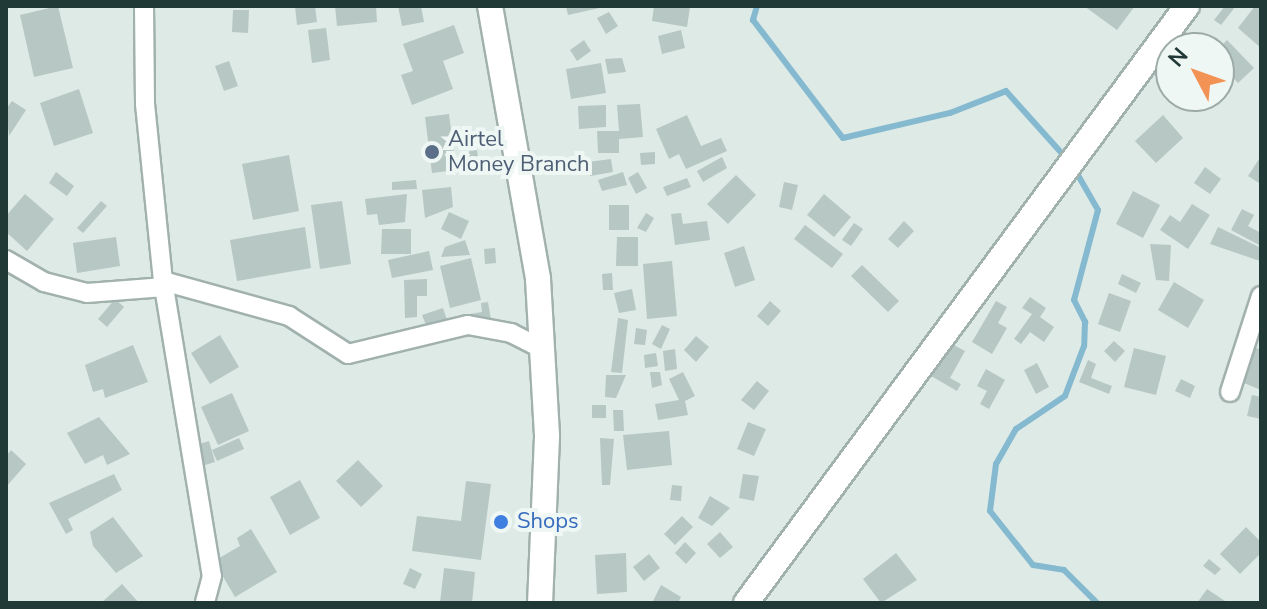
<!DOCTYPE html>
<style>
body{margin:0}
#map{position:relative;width:1267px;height:609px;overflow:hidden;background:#deeae6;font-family:"Nunito Sans",sans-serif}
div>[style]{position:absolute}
.stream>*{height:6px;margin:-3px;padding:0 3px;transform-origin:3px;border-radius:3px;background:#85b9d0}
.building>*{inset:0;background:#b7c7c3}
.roads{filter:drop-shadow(2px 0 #a1b1ae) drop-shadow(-2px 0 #a1b1ae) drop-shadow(0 2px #a1b1ae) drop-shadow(0 -2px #a1b1ae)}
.minor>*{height:18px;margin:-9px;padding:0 9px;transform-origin:9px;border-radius:9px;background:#fff}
.tertiary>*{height:24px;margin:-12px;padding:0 12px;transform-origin:12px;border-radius:12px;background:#fff}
.secondary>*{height:24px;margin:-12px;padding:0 12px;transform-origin:12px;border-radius:12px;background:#fff}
.dots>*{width:22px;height:22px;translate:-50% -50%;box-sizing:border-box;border:4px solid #eff7f4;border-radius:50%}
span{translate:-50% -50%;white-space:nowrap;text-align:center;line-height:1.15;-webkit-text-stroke:8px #eff7f4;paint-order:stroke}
.service-label{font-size:22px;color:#4e5e75}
.left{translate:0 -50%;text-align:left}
.shop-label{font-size:22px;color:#366cbe}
.frame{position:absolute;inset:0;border:8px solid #203936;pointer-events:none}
.north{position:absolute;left:1155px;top:32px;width:80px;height:80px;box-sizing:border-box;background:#eff7f4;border:2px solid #9caba8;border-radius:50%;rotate:311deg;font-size:22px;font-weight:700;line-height:32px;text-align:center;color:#203936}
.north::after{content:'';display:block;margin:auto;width:28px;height:36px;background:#f29254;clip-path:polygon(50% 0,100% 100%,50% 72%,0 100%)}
</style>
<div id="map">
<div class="stream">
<i style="left:757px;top:6px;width:15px;rotate:106deg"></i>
<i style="left:753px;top:20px;width:148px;rotate:52.7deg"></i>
<i style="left:843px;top:138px;width:110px;rotate:-13.2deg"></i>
<i style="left:950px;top:113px;width:60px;rotate:-21.4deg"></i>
<i style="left:1006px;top:91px;width:90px;rotate:48.2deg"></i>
<i style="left:1075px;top:170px;width:46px;rotate:60.1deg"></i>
<i style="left:1098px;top:210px;width:93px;rotate:104.9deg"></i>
<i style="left:1074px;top:300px;width:25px;rotate:63deg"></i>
<i style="left:1085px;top:322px;width:24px;rotate:92deg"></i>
<i style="left:1084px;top:346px;width:53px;rotate:110.8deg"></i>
<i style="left:1065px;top:396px;width:59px;rotate:146deg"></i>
<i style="left:1016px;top:429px;width:40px;rotate:119.7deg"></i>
<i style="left:996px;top:464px;width:47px;rotate:97.3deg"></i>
<i style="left:990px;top:511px;width:69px;rotate:51.5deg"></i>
<i style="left:1033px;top:565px;width:31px;rotate:9deg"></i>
<i style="left:1064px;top:570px;width:47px;rotate:45deg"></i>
</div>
<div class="building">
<i style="clip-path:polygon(58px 6px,73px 68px,34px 77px,20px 15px)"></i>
<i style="clip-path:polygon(295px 6px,315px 6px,317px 22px,297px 25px)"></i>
<i style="clip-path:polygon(335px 6px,376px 6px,377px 22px,337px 26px)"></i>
<i style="clip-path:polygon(398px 6px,421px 6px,424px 22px,402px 26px)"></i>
<i style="clip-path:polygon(566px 6px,604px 6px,604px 7px,568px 15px)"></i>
<i style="clip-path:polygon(654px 6px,690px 7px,687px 27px,652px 21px)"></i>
<i style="clip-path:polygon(1084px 6px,1135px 6px,1117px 30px)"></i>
<i style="clip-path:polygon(1225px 6px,1236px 6px,1221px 25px,1214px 20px)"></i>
<i style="clip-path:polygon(1255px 6px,1261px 6px,1261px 48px,1238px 28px)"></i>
<i style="clip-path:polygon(233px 10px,249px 10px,248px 33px,232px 32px)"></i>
<i style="clip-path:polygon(609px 12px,618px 26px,606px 34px,597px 18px)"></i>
<i style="clip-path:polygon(454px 25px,464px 53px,443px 61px,453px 89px,412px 105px,401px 75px,413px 71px,403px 44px)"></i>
<i style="clip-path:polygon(326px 28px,330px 60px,312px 63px,308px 30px)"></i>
<i style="clip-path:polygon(681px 30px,685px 48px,662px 54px,658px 36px)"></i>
<i style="clip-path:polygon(584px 40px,591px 51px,577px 61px,570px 50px)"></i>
<i style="clip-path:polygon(1227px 40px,1254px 68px,1238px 83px,1219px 63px,1219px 48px)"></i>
<i style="clip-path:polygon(622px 58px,626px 72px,608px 74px,605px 59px)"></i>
<i style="clip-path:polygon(229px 61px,238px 86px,224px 91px,215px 66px)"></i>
<i style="clip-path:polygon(601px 63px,606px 93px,571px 99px,566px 69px)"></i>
<i style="clip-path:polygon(79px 89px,93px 133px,54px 146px,40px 103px)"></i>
<i style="clip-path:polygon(12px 101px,26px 110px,9px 136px,6px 109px)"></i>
<i style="clip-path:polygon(640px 104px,643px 137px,619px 139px,619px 153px,598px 153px,597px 131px,619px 131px,617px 105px)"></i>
<i style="clip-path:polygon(606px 105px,606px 127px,579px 129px,578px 106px)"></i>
<i style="clip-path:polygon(449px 114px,456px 170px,432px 173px,425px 117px)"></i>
<i style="clip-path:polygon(687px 115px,701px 146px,721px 138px,727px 151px,686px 169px,679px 154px,669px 159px,656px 129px)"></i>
<i style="clip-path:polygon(1163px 115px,1183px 138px,1156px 163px,1135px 141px)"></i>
<i style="clip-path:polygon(477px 150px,479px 165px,466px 166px,465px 152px)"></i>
<i style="clip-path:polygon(655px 152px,655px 164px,641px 165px,640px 153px)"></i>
<i style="clip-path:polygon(289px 155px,299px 211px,253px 220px,242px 164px)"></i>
<i style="clip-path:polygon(1261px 156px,1261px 181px,1259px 183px,1248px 176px)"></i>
<i style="clip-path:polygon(722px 157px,727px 168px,703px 182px,697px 171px)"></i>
<i style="clip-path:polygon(611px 159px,613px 172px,590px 176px,588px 162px)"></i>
<i style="clip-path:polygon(1205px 167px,1221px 179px,1210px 194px,1194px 183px)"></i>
<i style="clip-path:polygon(56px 172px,74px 186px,67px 196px,49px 183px)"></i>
<i style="clip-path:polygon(623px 172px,627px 185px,602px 191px,598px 180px)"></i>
<i style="clip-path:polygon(638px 172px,647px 188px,636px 194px,628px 178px)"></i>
<i style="clip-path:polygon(736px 175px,756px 195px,728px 224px,707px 204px)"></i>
<i style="clip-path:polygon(687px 178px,691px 187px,667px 196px,663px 187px)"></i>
<i style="clip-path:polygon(416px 180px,417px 189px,392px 190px,392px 182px)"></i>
<i style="clip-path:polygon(784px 182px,798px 185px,792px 210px,779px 207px)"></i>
<i style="clip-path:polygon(451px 187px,453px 207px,425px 218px,422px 190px)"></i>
<i style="clip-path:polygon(1133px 191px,1160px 205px,1143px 238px,1116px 224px)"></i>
<i style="clip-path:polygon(25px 194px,54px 219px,27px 251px,6px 232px,6px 216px)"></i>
<i style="clip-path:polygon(407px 194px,405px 222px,379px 225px,377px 214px,367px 215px,365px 199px)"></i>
<i style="clip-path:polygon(824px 194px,851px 217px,834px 237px,807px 215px)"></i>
<i style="clip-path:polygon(101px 201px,107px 206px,83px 233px,77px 228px)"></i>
<i style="clip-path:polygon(342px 201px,351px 264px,320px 269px,311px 205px)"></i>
<i style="clip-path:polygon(1192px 204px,1210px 215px,1188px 249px,1160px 230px,1170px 215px,1180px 222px)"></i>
<i style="clip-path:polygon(609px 205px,629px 205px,629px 230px,609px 230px)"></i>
<i style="clip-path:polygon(1242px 209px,1254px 215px,1248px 226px,1261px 233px,1261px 246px,1231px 230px)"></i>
<i style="clip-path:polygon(449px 212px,469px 221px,461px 239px,441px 229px)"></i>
<i style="clip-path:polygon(646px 213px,654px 218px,646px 232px,637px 228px)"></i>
<i style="clip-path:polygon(681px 213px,683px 224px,707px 221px,710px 240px,675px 245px,671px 214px)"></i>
<i style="clip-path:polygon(904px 221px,914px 231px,898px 248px,888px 239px)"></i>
<i style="clip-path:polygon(854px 223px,863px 229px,851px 246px,842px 240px)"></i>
<i style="clip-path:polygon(805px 225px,843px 254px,832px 268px,794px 239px)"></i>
<i style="clip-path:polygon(305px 227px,311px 268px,237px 281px,230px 240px)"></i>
<i style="clip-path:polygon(1218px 227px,1261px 248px,1260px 261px,1210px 244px)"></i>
<i style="clip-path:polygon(382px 229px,411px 229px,411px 254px,381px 254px)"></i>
<i style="clip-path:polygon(116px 237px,120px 266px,77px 273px,73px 243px)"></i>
<i style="clip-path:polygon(617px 237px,638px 237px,638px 266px,616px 266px)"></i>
<i style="clip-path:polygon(465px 240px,470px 255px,441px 257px,445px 247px)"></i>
<i style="clip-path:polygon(1150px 244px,1171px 245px,1169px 281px,1156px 280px)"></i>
<i style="clip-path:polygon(744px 246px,755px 280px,735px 287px,724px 253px)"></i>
<i style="clip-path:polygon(495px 248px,496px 263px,485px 264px,484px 249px)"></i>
<i style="clip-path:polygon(429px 251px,433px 270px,392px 278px,388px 260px)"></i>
<i style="clip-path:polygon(471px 258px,481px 300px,450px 308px,440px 266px)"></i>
<i style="clip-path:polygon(672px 261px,677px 316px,647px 319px,643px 264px)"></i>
<i style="clip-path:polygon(862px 265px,899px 301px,888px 312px,851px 276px)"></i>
<i style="clip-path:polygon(612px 273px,613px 290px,603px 290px,602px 274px)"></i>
<i style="clip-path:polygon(1122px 274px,1141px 283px,1136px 293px,1118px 284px)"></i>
<i style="clip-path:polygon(427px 279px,427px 296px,417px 296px,417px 317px,405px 318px,404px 280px)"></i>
<i style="clip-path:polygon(1174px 282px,1204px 300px,1188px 328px,1158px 310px)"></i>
<i style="clip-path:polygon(632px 289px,636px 310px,619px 313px,614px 293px)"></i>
<i style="clip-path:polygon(1109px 293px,1131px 301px,1120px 332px,1098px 324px)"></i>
<i style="clip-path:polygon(1030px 297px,1046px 308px,1040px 317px,1054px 327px,1044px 342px,1030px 332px,1021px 344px,1014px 339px,1032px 314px,1022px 308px)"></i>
<i style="clip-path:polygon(115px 299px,124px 307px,107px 327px,98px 319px)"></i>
<i style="clip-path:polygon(770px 301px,781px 311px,768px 326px,757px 316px)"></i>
<i style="clip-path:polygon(996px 301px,1007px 307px,998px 323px,1007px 328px,992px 354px,972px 342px)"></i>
<i style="clip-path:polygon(488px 302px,491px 319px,472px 323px,470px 314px,482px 312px,481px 303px)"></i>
<i style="clip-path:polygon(443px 308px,447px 320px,426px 325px,422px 315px)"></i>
<i style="clip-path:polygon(618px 318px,628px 320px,622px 373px,611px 372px)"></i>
<i style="clip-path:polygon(662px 325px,670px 329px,661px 349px,652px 344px)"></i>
<i style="clip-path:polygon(636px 328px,647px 330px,645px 345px,634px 344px)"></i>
<i style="clip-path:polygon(220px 335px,239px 367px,210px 384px,191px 353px)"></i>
<i style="clip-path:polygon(696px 336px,709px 347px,696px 362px,684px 350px)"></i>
<i style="clip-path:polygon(1114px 341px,1125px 351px,1115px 362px,1104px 351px)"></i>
<i style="clip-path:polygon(950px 343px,965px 351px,950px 378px,961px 384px,957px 391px,931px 376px)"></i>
<i style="clip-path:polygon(133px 345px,148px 382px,105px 398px,103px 389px,93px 392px,85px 365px)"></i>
<i style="clip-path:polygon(1254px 347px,1261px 350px,1261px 390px,1244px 383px)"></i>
<i style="clip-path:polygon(1134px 348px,1166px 356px,1156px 395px,1124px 387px)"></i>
<i style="clip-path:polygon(675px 349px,677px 369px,665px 371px,663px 351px)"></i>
<i style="clip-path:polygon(656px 353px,658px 366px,645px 368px,644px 355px)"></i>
<i style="clip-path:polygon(1088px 360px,1096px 364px,1091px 378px,1112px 386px,1109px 394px,1079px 382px)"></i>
<i style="clip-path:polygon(1037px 363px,1049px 387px,1036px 394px,1024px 370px)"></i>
<i style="clip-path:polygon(986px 369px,1005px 380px,989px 409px,980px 404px,987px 391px,977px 386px)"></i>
<i style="clip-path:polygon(650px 372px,660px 372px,662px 385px,652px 388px)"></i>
<i style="clip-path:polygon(683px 372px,695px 396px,685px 401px,688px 415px,658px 420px,655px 404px,679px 400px,669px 379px)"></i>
<i style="clip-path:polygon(606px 375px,626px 375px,616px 398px,605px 397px)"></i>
<i style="clip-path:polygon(1181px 379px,1195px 386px,1190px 398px,1175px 391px)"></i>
<i style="clip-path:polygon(757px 381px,769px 391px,754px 410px,741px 400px)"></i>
<i style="clip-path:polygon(232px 393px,249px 431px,218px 445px,201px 407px)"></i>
<i style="clip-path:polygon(1252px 395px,1261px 397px,1261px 419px,1247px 416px)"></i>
<i style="clip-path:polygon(592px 405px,606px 405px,606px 418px,592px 418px)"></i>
<i style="clip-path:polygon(613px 410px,623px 410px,624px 431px,614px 431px)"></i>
<i style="clip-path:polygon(99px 417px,130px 454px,107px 465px,103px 455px,85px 464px,67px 433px)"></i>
<i style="clip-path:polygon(748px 422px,766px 429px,754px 456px,737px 449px)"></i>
<i style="clip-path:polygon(669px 431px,672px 465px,627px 470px,623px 435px)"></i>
<i style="clip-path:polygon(239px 438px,244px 449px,217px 461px,212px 450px)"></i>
<i style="clip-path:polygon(600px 438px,614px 439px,610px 485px,602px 485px)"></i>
<i style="clip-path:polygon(209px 441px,215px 462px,202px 466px,196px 445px)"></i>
<i style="clip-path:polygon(11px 450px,26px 464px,6px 487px,6px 456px)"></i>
<i style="clip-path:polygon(358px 460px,383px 486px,361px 507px,336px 481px)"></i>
<i style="clip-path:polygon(114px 474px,122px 490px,68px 519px,73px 530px,66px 534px,49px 503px)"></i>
<i style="clip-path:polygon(743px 474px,759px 476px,754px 501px,739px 498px)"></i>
<i style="clip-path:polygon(300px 480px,320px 518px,290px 535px,270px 497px)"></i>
<i style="clip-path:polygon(466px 481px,491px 484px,481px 560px,412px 551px,417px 516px,461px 521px)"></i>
<i style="clip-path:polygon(672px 485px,682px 486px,681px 501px,670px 500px)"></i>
<i style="clip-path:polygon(710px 496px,730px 508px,712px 526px,698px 518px)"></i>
<i style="clip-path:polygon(682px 516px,693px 527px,675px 545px,664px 534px)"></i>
<i style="clip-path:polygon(113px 517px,143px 556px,116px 573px,93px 546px,90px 532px)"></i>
<i style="clip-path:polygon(1246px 527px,1261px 542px,1261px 553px,1240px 574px,1220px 554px)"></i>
<i style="clip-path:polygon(251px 529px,277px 572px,235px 597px,214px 561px,240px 546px,237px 538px)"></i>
<i style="clip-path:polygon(720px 532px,733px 547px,720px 558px,707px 544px)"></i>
<i style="clip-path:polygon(685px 542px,696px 553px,686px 564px,675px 553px)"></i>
<i style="clip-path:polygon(626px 553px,627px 592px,597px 594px,595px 555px)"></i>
<i style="clip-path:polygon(896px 553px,917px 580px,881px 603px,863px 579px)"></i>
<i style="clip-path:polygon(649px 554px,660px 568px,644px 581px,633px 567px)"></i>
<i style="clip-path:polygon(1209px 559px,1221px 569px,1215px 575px,1203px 566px)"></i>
<i style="clip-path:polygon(410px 568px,422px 574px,415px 589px,403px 584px)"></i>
<i style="clip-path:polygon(444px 568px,475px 572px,472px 603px,440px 603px)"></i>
<i style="clip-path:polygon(122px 584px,139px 603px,101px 603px)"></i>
<i style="clip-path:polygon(661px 585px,681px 597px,678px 603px,652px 603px)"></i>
<i style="clip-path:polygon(1207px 589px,1228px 603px,1197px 603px)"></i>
</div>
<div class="roads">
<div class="minor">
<i style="left:144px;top:6px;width:98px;rotate:89.4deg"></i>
<i style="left:145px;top:104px;width:178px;rotate:84.2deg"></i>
<i style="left:163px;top:281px;width:299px;rotate:80.6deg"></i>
<i style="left:212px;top:576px;width:28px;rotate:105deg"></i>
<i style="left:6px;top:260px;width:44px;rotate:30.1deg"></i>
<i style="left:44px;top:282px;width:44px;rotate:14.3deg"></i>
<i style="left:87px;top:293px;width:78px;rotate:-4.4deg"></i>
<i style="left:163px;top:281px;width:131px;rotate:15.5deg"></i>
<i style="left:289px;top:316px;width:70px;rotate:32.8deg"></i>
<i style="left:348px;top:354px;width:123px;rotate:-13.6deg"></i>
<i style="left:468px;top:325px;width:44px;rotate:10.5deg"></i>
<i style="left:511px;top:333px;width:36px;rotate:27deg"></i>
<i style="left:1230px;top:392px;width:101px;rotate:-72.1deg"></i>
</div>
<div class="tertiary">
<i style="left:746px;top:603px;width:742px;rotate:-53.55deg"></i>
</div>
<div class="secondary">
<i style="left:490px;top:6px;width:277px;rotate:80deg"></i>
<i style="left:538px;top:279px;width:158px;rotate:86.7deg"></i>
<i style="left:547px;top:437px;width:166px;rotate:92.4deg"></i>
</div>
</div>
<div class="dots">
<i style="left:432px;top:152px;background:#5c6f8a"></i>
<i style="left:501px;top:522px;background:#3f7fe0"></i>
</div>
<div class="service-label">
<span class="left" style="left:448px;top:152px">Airtel<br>Money Branch</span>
</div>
<div class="shop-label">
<span class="left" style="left:517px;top:522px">Shops</span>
</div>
<div class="frame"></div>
<div class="north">N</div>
</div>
